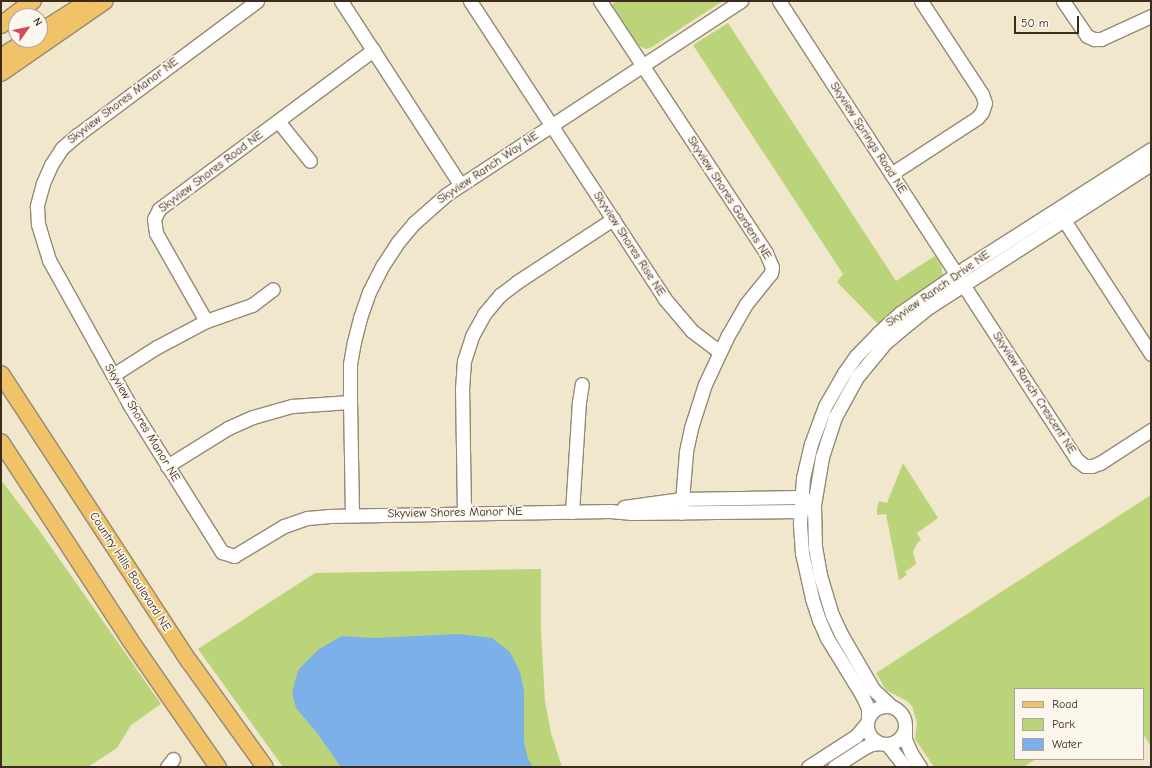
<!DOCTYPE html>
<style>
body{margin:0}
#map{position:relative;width:1152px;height:768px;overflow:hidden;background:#f0e7cc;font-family:"Comic Neue",sans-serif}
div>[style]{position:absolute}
.green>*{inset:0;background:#bcd479}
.water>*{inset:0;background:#7cb0e9}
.roads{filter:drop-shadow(1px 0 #968875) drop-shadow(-1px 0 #968875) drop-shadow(0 1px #968875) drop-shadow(0 -1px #968875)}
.minor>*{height:13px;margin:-6.5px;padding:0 6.5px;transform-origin:6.5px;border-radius:6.5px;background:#fff}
.minor>.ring{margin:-6.5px;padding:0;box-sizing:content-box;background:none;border:13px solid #fff;border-radius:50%}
.major>*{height:16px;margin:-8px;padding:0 8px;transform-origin:8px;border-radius:8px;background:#f0c369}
span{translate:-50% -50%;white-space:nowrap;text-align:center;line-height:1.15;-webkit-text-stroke:3.5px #fbf7ec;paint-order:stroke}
.street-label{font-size:12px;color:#3b2a1e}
.frame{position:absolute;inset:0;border:2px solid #3b2a1e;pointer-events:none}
.legend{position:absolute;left:1014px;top:688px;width:130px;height:72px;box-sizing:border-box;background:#fbf7ec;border:1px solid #aea59a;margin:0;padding:5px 7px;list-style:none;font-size:12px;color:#3b2a1e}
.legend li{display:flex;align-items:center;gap:8px;height:20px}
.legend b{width:20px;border:1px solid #aea59a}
.north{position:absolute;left:8px;top:8px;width:40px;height:40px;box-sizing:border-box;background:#fbf7ec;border:1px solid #aea59a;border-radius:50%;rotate:57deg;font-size:11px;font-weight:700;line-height:16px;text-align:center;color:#3b2a1e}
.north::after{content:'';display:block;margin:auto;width:14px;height:18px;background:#d1495b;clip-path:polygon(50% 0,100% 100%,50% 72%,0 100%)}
.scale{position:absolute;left:1014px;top:16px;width:65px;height:18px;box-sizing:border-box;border:2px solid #3b2a1e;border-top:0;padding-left:5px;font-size:12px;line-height:14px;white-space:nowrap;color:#3b2a1e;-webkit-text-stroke:3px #fbf7ec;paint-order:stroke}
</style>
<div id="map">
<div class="green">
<i style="clip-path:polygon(617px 1px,723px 1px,652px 47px,646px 49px,637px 45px,611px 5px)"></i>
<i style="clip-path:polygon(728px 23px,896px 281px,935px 256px,941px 265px,943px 276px,926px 289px,908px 299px,878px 324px,837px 282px,843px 274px,693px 45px)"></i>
<i style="clip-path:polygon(903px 463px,938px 518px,917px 533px,921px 540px,917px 543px,913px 552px,916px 564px,905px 572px,907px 575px,899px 580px,886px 514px,877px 515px,877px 508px,879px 501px,887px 503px)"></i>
<i style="clip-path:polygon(1px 480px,39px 530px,161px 704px,131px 725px,117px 748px,88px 767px,1px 767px)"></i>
<i style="clip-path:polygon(1151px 495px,1151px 746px,1143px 734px,1143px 689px,1015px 689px,1015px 759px,1036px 759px,1024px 767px,934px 767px,915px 739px,917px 723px,912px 706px,907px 701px,886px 690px,876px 673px)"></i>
<i style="clip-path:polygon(541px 569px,541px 632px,545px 701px,551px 733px,562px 767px,283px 767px,198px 649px,315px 573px)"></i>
</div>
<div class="water">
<i style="clip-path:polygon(459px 634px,492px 638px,510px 652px,520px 672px,524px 691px,524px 742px,528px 759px,533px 767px,341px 767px,317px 733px,296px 708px,292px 693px,298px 670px,319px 649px,342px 636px,373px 638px)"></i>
</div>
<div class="roads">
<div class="minor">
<i style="left:257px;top:1px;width:224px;rotate:143.3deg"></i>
<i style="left:77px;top:135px;width:20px;rotate:139deg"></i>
<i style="left:62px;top:148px;width:20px;rotate:123deg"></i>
<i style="left:51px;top:165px;width:20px;rotate:114deg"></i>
<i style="left:43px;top:183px;width:24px;rotate:105deg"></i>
<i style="left:37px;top:206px;width:18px;rotate:87deg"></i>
<i style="left:38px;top:224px;width:38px;rotate:73deg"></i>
<i style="left:49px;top:260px;width:165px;rotate:60.9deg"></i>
<i style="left:129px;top:404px;width:175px;rotate:57.9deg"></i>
<i style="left:222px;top:552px;width:13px;rotate:18deg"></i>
<i style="left:234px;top:556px;width:58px;rotate:-31deg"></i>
<i style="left:284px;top:526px;width:24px;rotate:-19deg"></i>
<i style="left:307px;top:518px;width:21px;rotate:-5deg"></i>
<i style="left:328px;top:516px;width:282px;rotate:-1deg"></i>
<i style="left:610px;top:511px;width:22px;rotate:5deg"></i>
<i style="left:632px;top:513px;width:168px;rotate:-0.7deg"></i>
<i style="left:800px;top:511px;width:15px;rotate:-23deg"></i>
<i style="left:341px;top:1px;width:218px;rotate:57deg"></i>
<i style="left:470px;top:1px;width:355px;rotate:56.8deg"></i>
<i style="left:664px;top:298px;width:43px;rotate:49.7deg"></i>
<i style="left:692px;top:331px;width:34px;rotate:37deg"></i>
<i style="left:600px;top:1px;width:302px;rotate:56.6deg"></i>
<i style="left:766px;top:253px;width:15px;rotate:67deg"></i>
<i style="left:772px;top:267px;width:6px;rotate:99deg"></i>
<i style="left:771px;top:273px;width:40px;rotate:129deg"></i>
<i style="left:746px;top:304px;width:36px;rotate:120deg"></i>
<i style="left:728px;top:335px;width:54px;rotate:115.1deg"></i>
<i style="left:705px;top:384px;width:46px;rotate:107.7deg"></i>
<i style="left:691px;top:428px;width:25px;rotate:102deg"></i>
<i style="left:686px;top:452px;width:61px;rotate:94.7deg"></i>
<i style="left:779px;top:1px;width:547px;rotate:57.01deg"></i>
<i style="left:1077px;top:460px;width:10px;rotate:37deg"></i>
<i style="left:1085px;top:466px;width:7px"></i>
<i style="left:1092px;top:466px;width:9px;rotate:-21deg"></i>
<i style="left:1100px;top:463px;width:61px;rotate:-32.9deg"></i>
<i style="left:1063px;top:1px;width:42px;rotate:55.6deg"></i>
<i style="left:1087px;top:36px;width:8px;rotate:23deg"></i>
<i style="left:1094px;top:39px;width:7px"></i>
<i style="left:1101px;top:39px;width:55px;rotate:-24.7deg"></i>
<i style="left:278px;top:121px;width:51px;rotate:51.3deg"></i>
<i style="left:891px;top:174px;width:103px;rotate:-33.1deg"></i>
<i style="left:977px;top:118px;width:8px;rotate:-50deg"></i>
<i style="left:982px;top:112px;width:9px;rotate:-72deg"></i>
<i style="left:985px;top:103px;width:9px;rotate:-108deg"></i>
<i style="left:982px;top:94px;width:111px;rotate:-123.3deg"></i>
<i style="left:1060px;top:214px;width:167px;rotate:57deg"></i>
<i style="left:206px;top:321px;width:49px;rotate:-19.2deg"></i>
<i style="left:252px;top:305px;width:26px;rotate:-37deg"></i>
<i style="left:113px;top:375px;width:52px;rotate:-32.5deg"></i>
<i style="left:157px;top:347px;width:55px;rotate:-28deg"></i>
<i style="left:206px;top:321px;width:101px;rotate:-119.6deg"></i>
<i style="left:156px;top:233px;width:14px;rotate:-98deg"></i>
<i style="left:154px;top:219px;width:11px;rotate:-63deg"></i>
<i style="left:159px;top:209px;width:267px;rotate:-36.6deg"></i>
<i style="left:167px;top:466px;width:72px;rotate:-31.9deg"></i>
<i style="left:228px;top:428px;width:27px;rotate:-24deg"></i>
<i style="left:253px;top:417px;width:41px;rotate:-15.8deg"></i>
<i style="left:292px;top:406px;width:58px;rotate:-3.9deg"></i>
<i style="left:624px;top:507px;width:58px;rotate:-8deg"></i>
<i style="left:681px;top:499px;width:120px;rotate:-1deg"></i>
<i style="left:801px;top:497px;width:8px;rotate:30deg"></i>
<i style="left:464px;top:512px;width:123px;rotate:-90.9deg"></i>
<i style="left:462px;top:389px;width:28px;rotate:-86deg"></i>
<i style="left:464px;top:361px;width:26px;rotate:-72deg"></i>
<i style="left:472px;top:336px;width:25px;rotate:-61deg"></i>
<i style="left:484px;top:314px;width:25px;rotate:-50deg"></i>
<i style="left:500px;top:295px;width:21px;rotate:-37deg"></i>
<i style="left:517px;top:282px;width:115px;rotate:-33.3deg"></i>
<i style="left:572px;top:512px;width:110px;rotate:-86.4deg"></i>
<i style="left:579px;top:402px;width:18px;rotate:-81deg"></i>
<i style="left:352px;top:514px;width:112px;rotate:-91deg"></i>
<i style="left:350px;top:402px;width:38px;rotate:-90deg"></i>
<i style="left:350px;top:364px;width:22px;rotate:-80deg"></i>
<i style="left:354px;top:342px;width:25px;rotate:-76deg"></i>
<i style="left:360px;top:318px;width:28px;rotate:-71deg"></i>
<i style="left:369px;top:292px;width:30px;rotate:-63deg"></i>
<i style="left:383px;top:265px;width:27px;rotate:-57deg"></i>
<i style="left:398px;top:242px;width:25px;rotate:-50deg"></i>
<i style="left:414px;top:223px;width:44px;rotate:-41.3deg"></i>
<i style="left:447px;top:194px;width:352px;rotate:-33.3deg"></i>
<i class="ring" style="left:867px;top:706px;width:25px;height:25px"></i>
<i style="left:891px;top:706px;width:25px;rotate:-137deg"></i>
<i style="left:873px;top:689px;width:64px;rotate:-120.2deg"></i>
<i style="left:841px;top:634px;width:21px;rotate:-115deg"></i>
<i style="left:832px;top:615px;width:42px;rotate:-106.7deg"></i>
<i style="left:820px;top:575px;width:28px;rotate:-100deg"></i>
<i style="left:815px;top:547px;width:42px;rotate:-91.4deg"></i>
<i style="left:814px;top:505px;width:49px;rotate:-80.5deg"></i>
<i style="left:822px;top:457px;width:42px;rotate:-72deg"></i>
<i style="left:835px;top:417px;width:46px;rotate:-61.2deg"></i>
<i style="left:857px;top:377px;width:44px;rotate:-50.5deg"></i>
<i style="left:885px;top:343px;width:31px;rotate:-40deg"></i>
<i style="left:909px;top:323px;width:26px;rotate:-39deg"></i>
<i style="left:929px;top:307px;width:264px;rotate:-32.8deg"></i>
<i style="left:868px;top:717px;width:9px;rotate:-90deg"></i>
<i style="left:868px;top:708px;width:14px;rotate:-115deg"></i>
<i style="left:862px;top:695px;width:67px;rotate:-121.6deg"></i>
<i style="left:827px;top:638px;width:20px;rotate:-114deg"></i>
<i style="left:819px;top:620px;width:23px;rotate:-108deg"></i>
<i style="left:812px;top:598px;width:46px;rotate:-102.5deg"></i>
<i style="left:802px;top:553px;width:31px;rotate:-94deg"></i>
<i style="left:800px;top:522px;width:44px;rotate:-86.1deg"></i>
<i style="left:803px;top:478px;width:35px;rotate:-77deg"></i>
<i style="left:811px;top:444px;width:40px;rotate:-69.8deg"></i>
<i style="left:825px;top:406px;width:38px;rotate:-60deg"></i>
<i style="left:844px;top:373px;width:21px;rotate:-55deg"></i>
<i style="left:856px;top:356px;width:32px;rotate:-46deg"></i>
<i style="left:878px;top:333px;width:30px;rotate:-42deg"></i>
<i style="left:900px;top:313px;width:79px;rotate:-34.7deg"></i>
<i style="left:965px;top:268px;width:221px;rotate:-32.6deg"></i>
<i style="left:905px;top:729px;width:10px;rotate:90deg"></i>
<i style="left:905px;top:739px;width:15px;rotate:67deg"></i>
<i style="left:911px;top:753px;width:17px;rotate:57deg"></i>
<i style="left:887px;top:744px;width:29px;rotate:52deg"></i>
<i style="left:167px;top:767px;width:10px;rotate:-53deg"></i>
<i style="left:808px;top:767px;width:57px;rotate:-32.9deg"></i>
<i style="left:856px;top:736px;width:17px;rotate:-50deg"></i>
<i style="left:834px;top:767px;width:35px;rotate:-33deg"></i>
<i style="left:863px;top:748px;width:10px;rotate:-24deg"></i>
<i style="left:872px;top:744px;width:8px;rotate:-7deg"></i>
</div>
<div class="major">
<i style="left:1px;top:25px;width:40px;rotate:-37deg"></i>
<i style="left:40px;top:32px;width:49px;rotate:-32.4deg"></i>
<i style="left:1px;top:57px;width:31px;rotate:-33deg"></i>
<i style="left:1px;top:73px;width:126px;rotate:-34.7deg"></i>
<i style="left:1px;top:374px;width:343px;rotate:56.8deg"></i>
<i style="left:189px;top:661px;width:130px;rotate:54.4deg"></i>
<i style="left:1px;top:442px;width:236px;rotate:56.9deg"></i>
<i style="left:130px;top:640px;width:155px;rotate:55.3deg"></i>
</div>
</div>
<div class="street-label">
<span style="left:123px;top:101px;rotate:-37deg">Skyview Shores Manor NE</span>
<span style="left:868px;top:138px;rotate:57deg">Skyview Springs Road NE</span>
<span style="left:488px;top:168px;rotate:-34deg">Skyview Ranch Way NE</span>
<span style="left:211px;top:172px;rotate:-37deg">Skyview Shores Road NE</span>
<span style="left:729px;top:198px;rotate:57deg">Skyview Shores Gardens NE</span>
<span style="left:629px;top:244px;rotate:57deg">Skyview Shores Rise NE</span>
<span style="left:938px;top:289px;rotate:-35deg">Skyview Ranch Drive NE</span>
<span style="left:1034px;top:393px;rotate:57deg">Skyview Ranch Crescent NE</span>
<span style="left:142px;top:423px;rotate:59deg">Skyview Shores Manor NE</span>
<span style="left:455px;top:513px;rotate:-1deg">Skyview Shores Manor NE</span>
<span style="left:130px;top:572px;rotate:57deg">Country Hills Boulevard NE</span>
</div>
<div class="frame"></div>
<ul class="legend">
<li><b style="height:5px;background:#f0c369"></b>Road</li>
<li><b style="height:11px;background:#bcd479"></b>Park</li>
<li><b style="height:11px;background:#7cb0e9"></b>Water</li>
</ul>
<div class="north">N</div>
<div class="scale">50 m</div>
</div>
